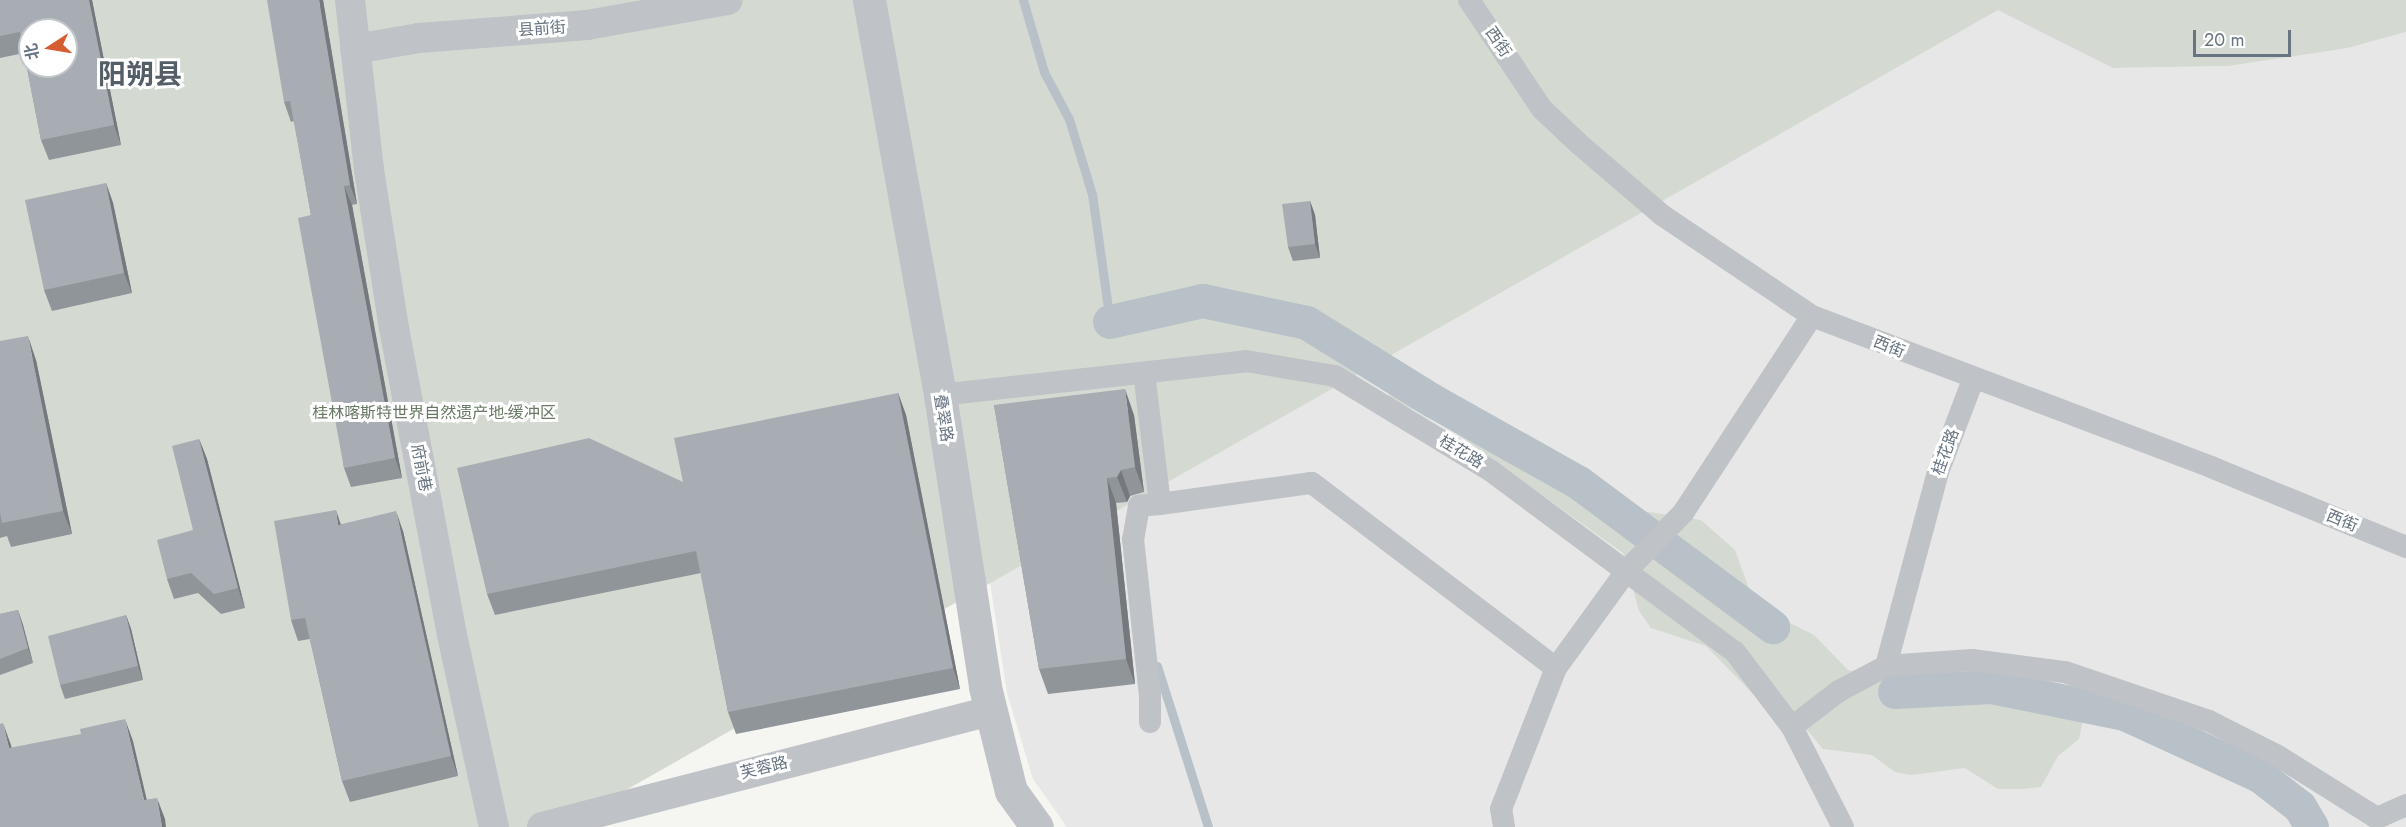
<!DOCTYPE html>
<meta charset="utf-8">
<style>
body{margin:0}
#map{position:relative;width:2406px;height:827px;overflow:hidden;background:#f5f5f2;font-family:Jost,"Noto Sans SC",sans-serif}
div>[style]{position:absolute}
.built>*{inset:0;background:#e6e7e6}
.green>*{inset:0;background:#d4dad2}
.stream>*{height:9px;margin:-4.5px;padding:0 4.5px;transform-origin:4.5px;border-radius:4.5px;background:#b8c1c7}
.canal>*{height:34px;margin:-17px;padding:0 17px;transform-origin:17px;border-radius:17px;background:#b8c1c7}
.pedestrian>*{height:22px;margin:-11px;padding:0 11px;transform-origin:11px;border-radius:11px;background:#bfc2c6}
.minor>*{height:30px;margin:-15px;padding:0 15px;transform-origin:15px;border-radius:15px;background:#bfc2c6}
.tertiary>*{height:33px;margin:-16.5px;padding:0 16.5px;transform-origin:16.5px;border-radius:16.5px;background:#bfc2c6}
.wall>*{inset:0;background:#90959a}
.shaded-wall>*{inset:0;background:#75797d}
.building>*{inset:0;background:#a7adb3}
span{translate:-50% -50%;white-space:nowrap;text-align:center;line-height:1.15;-webkit-text-stroke:6px #fff;paint-order:stroke}
.street-label{font-size:16px;color:#677481}
.park-label{font-size:16px;color:#687965}
.town-label{font-size:28px;color:#545e67;font-weight:700}
.north{position:absolute;left:18px;top:18px;width:60px;height:60px;box-sizing:border-box;background:#fff;border:2px solid #c2c7cd;border-radius:50%;rotate:258deg;font-size:16px;font-weight:700;line-height:24px;text-align:center;color:#677481}
.north::after{content:'';display:block;margin:auto;width:21px;height:27px;background:#d55d32;clip-path:polygon(50% 0,100% 100%,50% 72%,0 100%)}
.scale{position:absolute;left:2193px;top:30px;width:98px;height:27px;box-sizing:border-box;border:3px solid #677481;border-top:0;padding-left:8px;font-size:18px;line-height:21px;white-space:nowrap;color:#677481;-webkit-text-stroke:4px #fff;paint-order:stroke}
</style>
<div id="map">
<div class="built">
<i style="clip-path:polygon(1981px 0,2113px 68px,2229px 66px,2348px 48px,2406px 32px,2406px 827px,1067px 827px,1033px 779px,1007px 693px,953px 341px)"></i>
</div>
<div class="green">
<i style="clip-path:polygon(evenodd,0 0,2406px 0,2406px 32px,2348px 48px,2229px 66px,2113px 68px,1998px 10px,561px 827px,0 827px,0 0,30px 30px,66px 30px,66px 66px,30px 66px,30px 30px)"></i>
<i style="clip-path:polygon(1394px 386px,1555px 479px,1636px 510px,1701px 520px,1735px 550px,1752px 597px,1782px 619px,1814px 635px,1848px 670px,1889px 680px,1965px 678px,2073px 690px,2082px 724px,2079px 739px,2058px 756px,2041px 787px,2022px 789px,1998px 789px,1965px 768px,1911px 775px,1895px 772px,1872px 755px,1823px 749px,1786px 705px,1755px 696px,1706px 646px,1651px 628px,1639px 611px,1623px 553px,1446px 426px,1390px 398px,1387px 387px)"></i>
</div>
<div class="stream">
<i style="left:1023px;top:0;width:75px;rotate:73.7deg"></i>
<i style="left:1044px;top:72px;width:53px;rotate:62deg"></i>
<i style="left:1069px;top:119px;width:78px;rotate:73deg"></i>
<i style="left:1092px;top:194px;width:129px;rotate:82deg"></i>
<i style="left:1157px;top:666px;width:169px;rotate:72.4deg"></i>
</div>
<div class="canal">
<i style="left:1110px;top:322px;width:95px;rotate:-12.7deg"></i>
<i style="left:1203px;top:301px;width:106px;rotate:11.9deg"></i>
<i style="left:1307px;top:323px;width:148px;rotate:31.8deg"></i>
<i style="left:1433px;top:401px;width:167px;rotate:29.3deg"></i>
<i style="left:1579px;top:483px;width:242px;rotate:36.6deg"></i>
<i style="left:1895px;top:692px;width:97px;rotate:-3deg"></i>
<i style="left:1992px;top:687px;width:136px;rotate:11.5deg"></i>
<i style="left:2125px;top:714px;width:149px;rotate:24.7deg"></i>
<i style="left:2260px;top:776px;width:51px;rotate:37.8deg"></i>
<i style="left:2300px;top:807px;width:23px;rotate:59deg"></i>
</div>
<div class="pedestrian">
<i style="left:1469px;top:0;width:131px;rotate:56.2deg"></i>
<i style="left:1542px;top:109px;width:50px;rotate:43.4deg"></i>
<i style="left:1578px;top:143px;width:111px;rotate:40.6deg"></i>
<i style="left:1662px;top:215px;width:181px;rotate:34deg"></i>
<i style="left:1812px;top:316px;width:427px;rotate:20.7deg"></i>
<i style="left:2211px;top:467px;width:211px;rotate:22.3deg"></i>
<i style="left:1144px;top:373px;width:132px;rotate:83deg"></i>
<i style="left:1160px;top:504px;width:21px;rotate:175deg"></i>
<i style="left:1139px;top:506px;width:34px;rotate:100deg"></i>
<i style="left:1133px;top:539px;width:157px;rotate:83.8deg"></i>
<i style="left:1150px;top:695px;width:27px;rotate:90deg"></i>
<i style="left:940px;top:395px;width:308px;rotate:-6.3deg"></i>
<i style="left:1246px;top:361px;width:90px;rotate:9.6deg"></i>
<i style="left:1335px;top:376px;width:183px;rotate:31.3deg"></i>
<i style="left:1491px;top:471px;width:304px;rotate:36.6deg"></i>
<i style="left:1735px;top:652px;width:94px;rotate:52.8deg"></i>
<i style="left:1792px;top:727px;width:112px;rotate:63deg"></i>
<i style="left:1160px;top:504px;width:153px;rotate:-7.9deg"></i>
<i style="left:1312px;top:483px;width:306px;rotate:37.2deg"></i>
<i style="left:1886px;top:666px;width:201px;rotate:-75deg"></i>
<i style="left:1938px;top:472px;width:98px;rotate:-69.2deg"></i>
<i style="left:1792px;top:727px;width:59px;rotate:-37.5deg"></i>
<i style="left:1839px;top:691px;width:53px;rotate:-28deg"></i>
<i style="left:1886px;top:666px;width:86px;rotate:-4deg"></i>
<i style="left:1972px;top:660px;width:94px;rotate:7.4deg"></i>
<i style="left:2065px;top:672px;width:152px;rotate:18.8deg"></i>
<i style="left:2209px;top:721px;width:77px;rotate:26.9deg"></i>
<i style="left:2278px;top:756px;width:117px;rotate:32.1deg"></i>
<i style="left:2377px;top:818px;width:32px;rotate:-24deg"></i>
<i style="left:1504px;top:827px;width:18px;rotate:-99deg"></i>
<i style="left:1501px;top:809px;width:151px;rotate:-68.7deg"></i>
<i style="left:1556px;top:668px;width:122px;rotate:-54deg"></i>
<i style="left:1628px;top:569px;width:78px;rotate:-45.5deg"></i>
<i style="left:1683px;top:513px;width:235px;rotate:-56.8deg"></i>
</div>
<div class="minor">
<i style="left:350px;top:0;width:171px;rotate:83.6deg"></i>
<i style="left:369px;top:170px;width:160px;rotate:81deg"></i>
<i style="left:394px;top:328px;width:312px;rotate:79.3deg"></i>
<i style="left:452px;top:635px;width:197px;rotate:77.7deg"></i>
<i style="left:355px;top:49px;width:65px;rotate:-9.8deg"></i>
<i style="left:419px;top:38px;width:169px;rotate:-4.4deg"></i>
<i style="left:587px;top:25px;width:143px;rotate:-10.1deg"></i>
<i style="left:542px;top:827px;width:463px;rotate:-14.5deg"></i>
<i style="left:990px;top:711px;width:23px;rotate:-100deg"></i>
</div>
<div class="tertiary">
<i style="left:869px;top:0;width:401px;rotate:79.8deg"></i>
<i style="left:940px;top:395px;width:295px;rotate:81.2deg"></i>
<i style="left:985px;top:687px;width:107px;rotate:76deg"></i>
<i style="left:1011px;top:791px;width:44px;rotate:54.2deg"></i>
</div>
<div class="wall">
<i style="clip-path:polygon(0 0,92px 0,121px 145px,49px 160px,41px 140px,24px 53px,0 58px)"></i>
<i style="clip-path:polygon(323px 0,357px 204px,352px 205px,402px 478px,351px 487px,344px 468px,311px 215px,294px 121px,291px 122px,284px 102px)"></i>
<i style="clip-path:polygon(106px 183px,113px 203px,132px 293px,52px 311px,44px 290px)"></i>
<i style="clip-path:polygon(1310px 201px,1315px 215px,1320px 258px,1293px 261px,1288px 247px)"></i>
<i style="clip-path:polygon(0 341px,36px 360px,72px 534px,11px 547px,7px 536px,0 538px)"></i>
<i style="clip-path:polygon(898px 393px,906px 415px,960px 689px,736px 734px,728px 712px,701px 573px,495px 615px,487px 594px)"></i>
<i style="clip-path:polygon(994px 405px,1134px 415px,1144px 492px,1130px 496px,1127px 502px,1116px 503px,1135px 684px,1048px 694px,1039px 669px)"></i>
<i style="clip-path:polygon(199px 439px,207px 459px,245px 608px,221px 614px,198px 593px,174px 599px,167px 579px,193px 530px)"></i>
<i style="clip-path:polygon(341px 524px,403px 531px,458px 776px,350px 802px,342px 781px,310px 639px,298px 641px,291px 620px)"></i>
<i style="clip-path:polygon(18px 610px,23px 625px,33px 663px,0 675px,0 614px)"></i>
<i style="clip-path:polygon(126px 615px,131px 629px,143px 680px,65px 699px,60px 685px)"></i>
</div>
<div class="shaded-wall">
<i style="clip-path:polygon(89px 0,92px 0,121px 145px,114px 125px)"></i>
<i style="clip-path:polygon(319px 0,323px 0,357px 204px,350px 185px)"></i>
<i style="clip-path:polygon(106px 183px,113px 203px,132px 293px,124px 273px)"></i>
<i style="clip-path:polygon(344px 186px,352px 205px,402px 478px,395px 458px)"></i>
<i style="clip-path:polygon(1310px 201px,1315px 215px,1320px 258px,1315px 244px)"></i>
<i style="clip-path:polygon(28px 336px,36px 360px,72px 534px,63px 511px)"></i>
<i style="clip-path:polygon(1125px 389px,1134px 415px,1144px 492px,1135px 467px)"></i>
<i style="clip-path:polygon(898px 393px,906px 415px,960px 689px,953px 668px)"></i>
<i style="clip-path:polygon(199px 439px,207px 459px,245px 608px,238px 588px)"></i>
<i style="clip-path:polygon(1121px 470px,1130px 496px,1127px 502px,1117px 477px)"></i>
<i style="clip-path:polygon(1107px 478px,1116px 503px,1135px 684px,1126px 659px)"></i>
<i style="clip-path:polygon(336px 510px,343px 531px,338px 525px)"></i>
<i style="clip-path:polygon(396px 511px,403px 531px,458px 776px,451px 756px)"></i>
<i style="clip-path:polygon(18px 610px,23px 625px,33px 663px,28px 648px)"></i>
<i style="clip-path:polygon(126px 615px,131px 629px,143px 680px,138px 666px)"></i>
<i style="clip-path:polygon(125px 719px,133px 741px,152px 822px,144px 800px)"></i>
<i style="clip-path:polygon(3px 723px,11px 745px,17px 770px,9px 748px)"></i>
<i style="clip-path:polygon(157px 798px,165px 819px,166px 827px,162px 827px)"></i>
</div>
<div class="building">
<i style="clip-path:polygon(evenodd,0 0,89px 0,114px 125px,41px 140px,20px 32px,0 36px,0 0,30px 30px,66px 30px,66px 66px,30px 66px,30px 30px)"></i>
<i style="clip-path:polygon(267px 0,319px 0,350px 185px,344px 186px,395px 458px,344px 468px,298px 218px,311px 215px,290px 101px,284px 102px)"></i>
<i style="clip-path:polygon(106px 183px,124px 273px,44px 290px,25px 200px)"></i>
<i style="clip-path:polygon(1310px 201px,1315px 244px,1288px 247px,1282px 204px)"></i>
<i style="clip-path:polygon(28px 336px,63px 511px,2px 523px,0 512px,0 341px)"></i>
<i style="clip-path:polygon(1125px 389px,1135px 467px,1121px 470px,1117px 477px,1107px 478px,1126px 659px,1039px 669px,994px 405px)"></i>
<i style="clip-path:polygon(898px 393px,953px 668px,728px 712px,696px 551px,487px 594px,457px 468px,589px 438px,683px 482px,674px 438px)"></i>
<i style="clip-path:polygon(199px 439px,238px 588px,214px 594px,191px 573px,167px 579px,157px 540px,193px 530px,172px 446px)"></i>
<i style="clip-path:polygon(336px 510px,338px 525px,396px 511px,451px 756px,342px 781px,305px 618px,291px 620px,274px 521px)"></i>
<i style="clip-path:polygon(18px 610px,28px 648px,0 659px,0 614px)"></i>
<i style="clip-path:polygon(126px 615px,138px 666px,60px 685px,48px 636px)"></i>
<i style="clip-path:polygon(125px 719px,144px 800px,157px 798px,162px 827px,0 827px,0 724px,3px 723px,9px 748px,81px 734px,80px 729px)"></i>
</div>
<div class="street-label">
<span style="left:542px;top:29px;rotate:-4deg">县前街</span>
<span style="left:1498px;top:42px;rotate:56deg">西街</span>
<span style="left:1889px;top:347px;rotate:22deg">西街</span>
<span style="left:943px;top:418px;rotate:81deg">叠翠路</span>
<span style="left:1461px;top:452px;rotate:31deg">桂花路</span>
<span style="left:1946px;top:452px;rotate:-70deg">桂花路</span>
<span style="left:421px;top:468px;rotate:79deg">府前巷</span>
<span style="left:2342px;top:521px;rotate:22deg">西街</span>
<span style="left:764px;top:768px;rotate:-14deg">芙蓉路</span>
</div>
<div class="park-label">
<span style="left:434px;top:413px">桂林喀斯特世界自然遗产地-缓冲区</span>
</div>
<div class="town-label">
<span style="left:140px;top:75px">阳朔县</span>
</div>
<div class="north">北</div>
<div class="scale">20 m</div>
</div>
